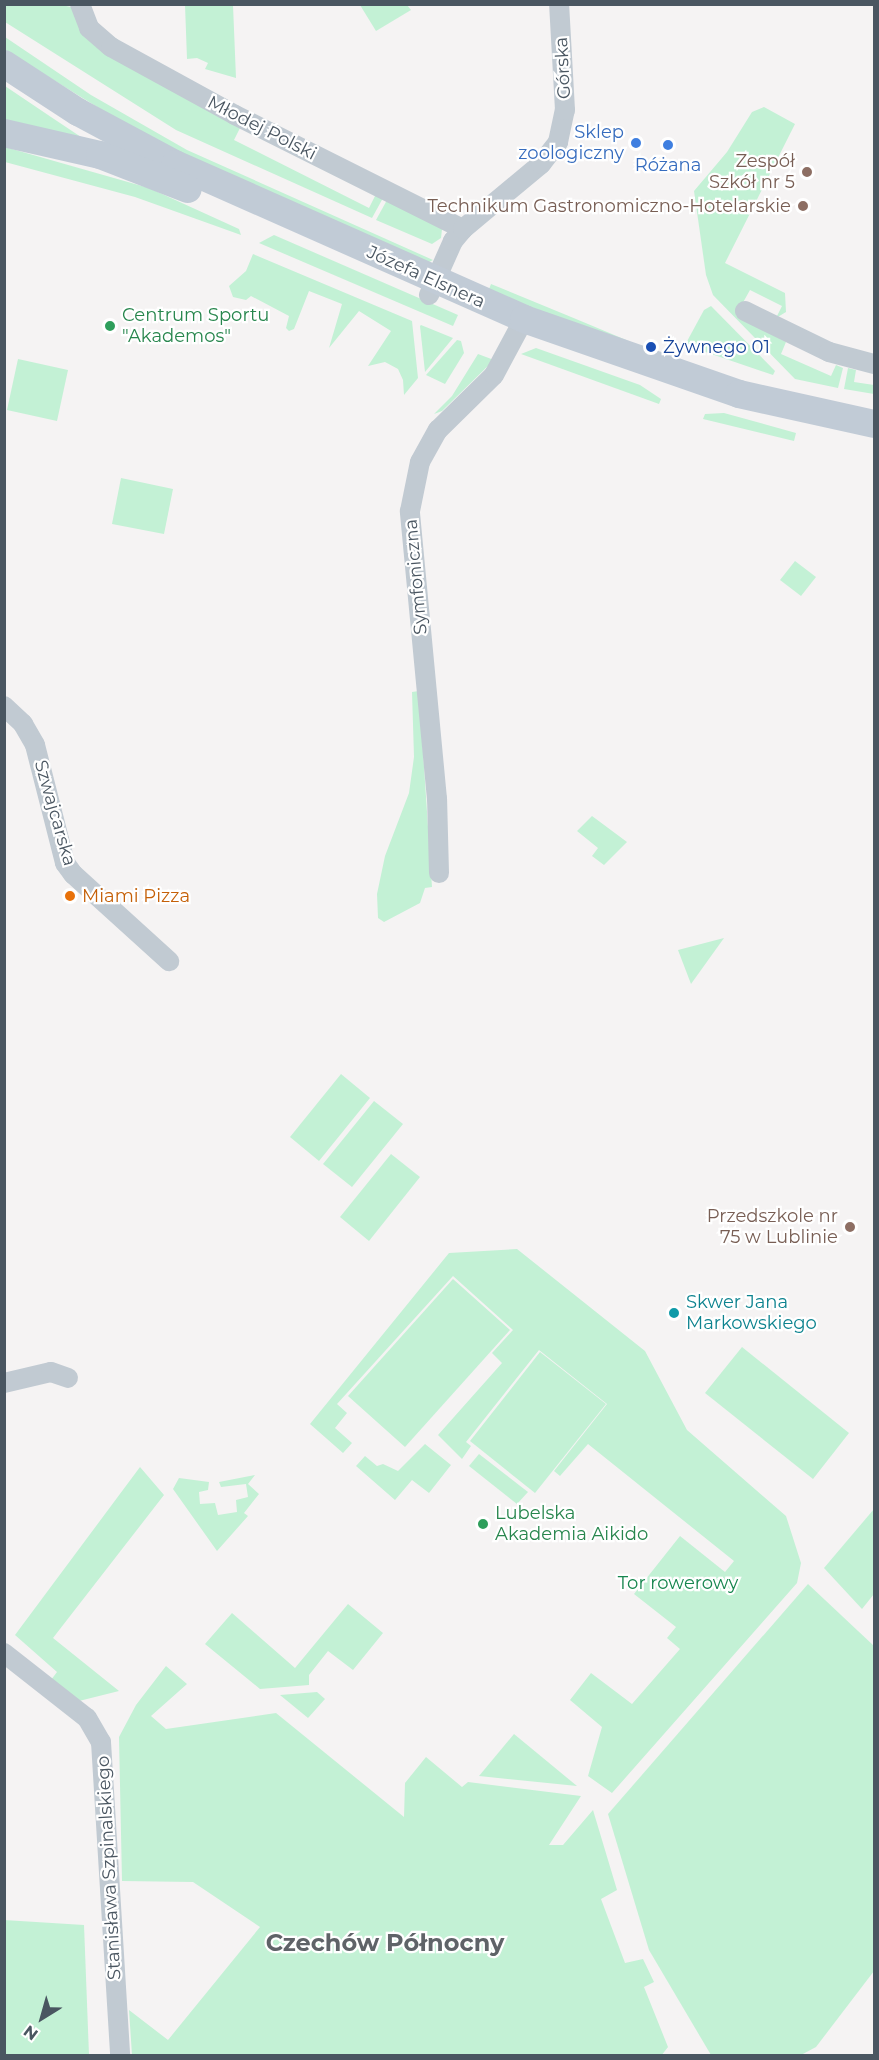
<!DOCTYPE html>
<meta charset="utf-8">
<style>
body{margin:0}
#map{position:relative;width:879px;height:2060px;overflow:hidden;background:#f5f3f3;font-family:Montserrat,sans-serif}
div>[style]{position:absolute}
.green>*{inset:0;background:#c3f1d5}
.street>*{height:20px;margin:-10px;padding:0 10px;transform-origin:10px;border-radius:10px;background:#c1cad2}
.secondary>*{height:28px;margin:-14px;padding:0 14px;transform-origin:14px;border-radius:14px;background:#c1cbd6}
.dots>*{width:16px;height:16px;translate:-50% -50%;box-sizing:border-box;border:3px solid #fff;border-radius:50%}
span{translate:-50% -50%;white-space:nowrap;text-align:center;line-height:1.15;-webkit-text-stroke:4.5px #fff;paint-order:stroke}
.street-label{font-size:18px;color:#4a5661}
.shop-label{font-size:18px;color:#366cbe}
.right{translate:-100% -50%;text-align:right}
.education-label{font-size:18px;color:#785e54}
.leisure-label{font-size:18px;color:#27864d}
.left{translate:0 -50%;text-align:left}
.transit-label{font-size:18px;color:#164399}
.food-label{font-size:18px;color:#c56008}
.culture-label{font-size:18px;color:#0d838f}
.park-label{font-size:18px;color:#17864f}
.district-label{font-size:24px;color:#5f6368;font-weight:700}
.frame{position:absolute;inset:0;border:6px solid #4a5661;pointer-events:none}
.north{position:absolute;left:12px;top:1988px;width:60px;height:60px;-webkit-text-stroke:4px #fff;paint-order:stroke;rotate:217deg;font-size:16px;font-weight:700;line-height:24px;text-align:center;color:#4a5661}
.north::after{content:'';display:block;margin:auto;width:21px;height:27px;background:#4a5661;clip-path:polygon(50% 0,100% 100%,50% 72%,0 100%)}
</style>
<div id="map">
<div class="green">
<i style="clip-path:polygon(56px 4px,71px 7px,241px 126px,234px 140px,369px 208px,376px 194px,383px 198px,372px 218px,176px 130px,5px 22px,5px 5px)"></i>
<i style="clip-path:polygon(185px 5px,233px 5px,236px 78px,205px 69px,208px 63px,197px 58px,187px 59px)"></i>
<i style="clip-path:polygon(360px 5px,407px 5px,411px 10px,376px 31px)"></i>
<i style="clip-path:polygon(5px 37px,91px 95px,187px 150px,433px 260px,427px 263px,191px 165px,5px 50px)"></i>
<i style="clip-path:polygon(5px 86px,51px 117px,81px 137px,5px 121px)"></i>
<i style="clip-path:polygon(764px 107px,795px 124px,725px 263px,785px 293px,786px 312px,776px 318px,782px 306px,750px 290px,736px 315px,786px 342px,781px 354px,831px 376px,836px 365px,843px 368px,838px 388px,795px 379px,713px 295px,706px 275px,694px 191px,727px 152px,752px 112px)"></i>
<i style="clip-path:polygon(5px 147px,149px 188px,239px 229px,241px 235px,135px 197px,5px 162px)"></i>
<i style="clip-path:polygon(387px 200px,442px 229px,441px 238px,432px 244px,376px 220px)"></i>
<i style="clip-path:polygon(274px 235px,458px 315px,453px 326px,259px 243px)"></i>
<i style="clip-path:polygon(253px 254px,412px 321px,418px 378px,404px 395px,403px 380px,398px 369px,385px 362px,368px 366px,391px 331px,359px 311px,329px 348px,342px 304px,309px 291px,294px 329px,289px 331px,286px 328px,289px 316px,251px 296px,246px 300px,233px 297px,229px 286px,246px 271px)"></i>
<i style="clip-path:polygon(491px 284px,576px 319px,631px 342px,486px 297px)"></i>
<i style="clip-path:polygon(711px 306px,775px 371px,773px 375px,685px 345px,704px 310px)"></i>
<i style="clip-path:polygon(421px 325px,453px 338px,425px 372px,420px 326px)"></i>
<i style="clip-path:polygon(457px 340px,461px 341px,464px 353px,445px 384px,426px 375px)"></i>
<i style="clip-path:polygon(536px 348px,640px 385px,661px 399px,659px 404px,521px 354px)"></i>
<i style="clip-path:polygon(478px 354px,494px 360px,442px 411px,434px 414px,452px 396px)"></i>
<i style="clip-path:polygon(18px 359px,68px 370px,57px 421px,7px 410px)"></i>
<i style="clip-path:polygon(848px 368px,856px 370px,854px 382px,874px 385px,874px 394px,844px 389px)"></i>
<i style="clip-path:polygon(724px 413px,796px 433px,794px 441px,703px 419px,705px 414px)"></i>
<i style="clip-path:polygon(121px 478px,173px 489px,164px 534px,112px 524px)"></i>
<i style="clip-path:polygon(795px 561px,816px 577px,801px 596px,780px 580px)"></i>
<i style="clip-path:polygon(419px 691px,432px 887px,425px 888px,420px 903px,384px 922px,378px 918px,377px 894px,385px 856px,409px 793px,414px 757px,412px 692px)"></i>
<i style="clip-path:polygon(592px 816px,627px 842px,604px 865px,592px 856px,598px 848px,577px 831px)"></i>
<i style="clip-path:polygon(724px 938px,691px 984px,678px 950px)"></i>
<i style="clip-path:polygon(341px 1074px,370px 1098px,319px 1161px,290px 1137px)"></i>
<i style="clip-path:polygon(374px 1101px,403px 1124px,352px 1187px,323px 1164px)"></i>
<i style="clip-path:polygon(391px 1154px,420px 1177px,369px 1241px,340px 1217px)"></i>
<i style="clip-path:polygon(517px 1249px,645px 1351px,687px 1430px,786px 1516px,801px 1563px,797px 1583px,612px 1793px,588px 1776px,602px 1727px,570px 1700px,591px 1673px,632px 1704px,680px 1649px,667px 1638px,676px 1627px,634px 1594px,680px 1536px,725px 1572px,734px 1561px,588px 1444px,560px 1476px,554px 1471px,607px 1404px,539px 1350px,466px 1442px,471px 1446px,462px 1459px,438px 1435px,502px 1363px,492px 1353px,513px 1330px,453px 1276px,337px 1404px,347px 1413px,335px 1428px,352px 1443px,343px 1453px,310px 1424px,449px 1253px)"></i>
<i style="clip-path:polygon(453px 1279px,510px 1330px,405px 1447px,348px 1396px)"></i>
<i style="clip-path:polygon(742px 1347px,849px 1433px,813px 1479px,705px 1393px)"></i>
<i style="clip-path:polygon(540px 1352px,606px 1404px,535px 1493px,470px 1441px)"></i>
<i style="clip-path:polygon(425px 1444px,451px 1465px,429px 1493px,412px 1480px,395px 1500px,356px 1466px,365px 1456px,377px 1466px,383px 1464px,398px 1471px)"></i>
<i style="clip-path:polygon(479px 1454px,528px 1492px,517px 1504px,469px 1466px)"></i>
<i style="clip-path:polygon(140px 1467px,164px 1495px,53px 1638px,119px 1691px,79px 1701px,51px 1680px,57px 1672px,15px 1635px)"></i>
<i style="clip-path:polygon(255px 1475px,248px 1484px,259px 1494px,244px 1513px,248px 1516px,217px 1551px,173px 1489px,179px 1478px,209px 1482px,208px 1490px,199px 1492px,200px 1504px,215px 1503px,218px 1515px,237px 1512px,236px 1500px,248px 1497px,246px 1484px,221px 1487px,219px 1482px)"></i>
<i style="clip-path:polygon(874px 1509px,874px 1594px,862px 1609px,824px 1568px)"></i>
<i style="clip-path:polygon(808px 1584px,874px 1646px,874px 1971px,816px 2047px,801px 2055px,711px 2055px,649px 1950px,608px 1814px)"></i>
<i style="clip-path:polygon(348px 1604px,383px 1633px,353px 1670px,328px 1651px,309px 1675px,309px 1685px,260px 1689px,205px 1644px,232px 1613px,295px 1668px)"></i>
<i style="clip-path:polygon(166px 1666px,187px 1684px,151px 1716px,166px 1729px,276px 1713px,404px 1817px,405px 1783px,426px 1757px,462px 1787px,468px 1782px,581px 1796px,549px 1845px,563px 1845px,593px 1810px,617px 1890px,601px 1899px,625px 1963px,643px 1959px,654px 1982px,644px 1987px,668px 2047px,661px 2056px,132px 2055px,129px 2010px,168px 2040px,260px 1927px,193px 1882px,122px 1881px,119px 1737px,136px 1705px)"></i>
<i style="clip-path:polygon(317px 1692px,325px 1699px,308px 1718px,280px 1695px)"></i>
<i style="clip-path:polygon(514px 1734px,577px 1786px,479px 1776px)"></i>
<i style="clip-path:polygon(4px 1920px,84px 1925px,89px 2055px,5px 2055px)"></i>
</div>
<div class="street">
<i style="left:80px;top:4px;width:26px;rotate:69deg"></i>
<i style="left:89px;top:28px;width:29px;rotate:41deg"></i>
<i style="left:111px;top:47px;width:141px;rotate:28.7deg"></i>
<i style="left:235px;top:115px;width:255px;rotate:26.6deg"></i>
<i style="left:429px;top:295px;width:59px;rotate:-66deg"></i>
<i style="left:453px;top:241px;width:16px;rotate:-50deg"></i>
<i style="left:463px;top:229px;width:102px;rotate:-39.8deg"></i>
<i style="left:541px;top:164px;width:28px;rotate:-52deg"></i>
<i style="left:558px;top:142px;width:33px;rotate:-78deg"></i>
<i style="left:565px;top:110px;width:106px;rotate:-93.2deg"></i>
<i style="left:745px;top:311px;width:93px;rotate:26deg"></i>
<i style="left:829px;top:352px;width:47px;rotate:14.9deg"></i>
<i style="left:4px;top:706px;width:26px;rotate:43deg"></i>
<i style="left:23px;top:724px;width:24px;rotate:60deg"></i>
<i style="left:35px;top:745px;width:122px;rotate:75.7deg"></i>
<i style="left:65px;top:863px;width:14px;rotate:54deg"></i>
<i style="left:73px;top:874px;width:130px;rotate:42.2deg"></i>
<i style="left:439px;top:873px;width:74px;rotate:-91.5deg"></i>
<i style="left:437px;top:799px;width:289px;rotate:-95.4deg"></i>
<i style="left:410px;top:511px;width:50px;rotate:-78.5deg"></i>
<i style="left:420px;top:462px;width:37px;rotate:-61deg"></i>
<i style="left:438px;top:430px;width:78px;rotate:-44.5deg"></i>
<i style="left:494px;top:375px;width:64px;rotate:-61.8deg"></i>
<i style="left:4px;top:1383px;width:48px;rotate:-13.2deg"></i>
<i style="left:51px;top:1372px;width:18px;rotate:19deg"></i>
<i style="left:4px;top:1653px;width:105px;rotate:38.1deg"></i>
<i style="left:87px;top:1718px;width:28px;rotate:60deg"></i>
<i style="left:101px;top:1742px;width:315px;rotate:86.5deg"></i>
</div>
<div class="secondary">
<i style="left:4px;top:64px;width:88px;rotate:33deg"></i>
<i style="left:78px;top:112px;width:110px;rotate:28.2deg"></i>
<i style="left:175px;top:164px;width:382px;rotate:23.9deg"></i>
<i style="left:524px;top:319px;width:228px;rotate:19.2deg"></i>
<i style="left:739px;top:394px;width:138px;rotate:12.5deg"></i>
<i style="left:4px;top:133px;width:98px;rotate:12.9deg"></i>
<i style="left:100px;top:155px;width:94px;rotate:21.1deg"></i>
</div>
<div class="dots">
<i style="left:636px;top:143px;background:#3f7fe0"></i>
<i style="left:668px;top:145px;background:#3f7fe0"></i>
<i style="left:807px;top:172px;background:#8d6e63"></i>
<i style="left:803px;top:206px;background:#8d6e63"></i>
<i style="left:110px;top:326px;background:#2e9e5b"></i>
<i style="left:651px;top:347px;background:#1a4fb4"></i>
<i style="left:70px;top:896px;background:#e8710a"></i>
<i style="left:850px;top:1227px;background:#8d6e63"></i>
<i style="left:674px;top:1313px;background:#0f9aa8"></i>
<i style="left:483px;top:1524px;background:#2e9e5b"></i>
</div>
<div class="street-label">
<span style="left:563px;top:68px;rotate:-93deg">Górska</span>
<span style="left:262px;top:128px;rotate:27deg">Młodej Polski</span>
<span style="left:426px;top:277px;rotate:24deg">Józefa Elsnera</span>
<span style="left:416px;top:577px;rotate:-95deg">Symfoniczna</span>
<span style="left:55px;top:813px;rotate:74deg">Szwajcarska</span>
<span style="left:109px;top:1868px;rotate:-93deg">Stanisława Szpinalskiego</span>
</div>
<div class="shop-label">
<span class="right" style="left:624px;top:143px">Sklep<br>zoologiczny</span>
<span style="left:668px;top:165px">Różana</span>
</div>
<div class="education-label">
<span class="right" style="left:795px;top:172px">Zespół<br>Szkół nr 5</span>
<span class="right" style="left:791px;top:206px">Technikum Gastronomiczno-Hotelarskie</span>
<span class="right" style="left:838px;top:1227px">Przedszkole nr<br>75 w Lublinie</span>
</div>
<div class="leisure-label">
<span class="left" style="left:122px;top:326px">Centrum Sportu<br>"Akademos"</span>
<span class="left" style="left:495px;top:1524px">Lubelska<br>Akademia Aikido</span>
</div>
<div class="transit-label">
<span class="left" style="left:663px;top:347px">Żywnego 01</span>
</div>
<div class="food-label">
<span class="left" style="left:82px;top:896px">Miami Pizza</span>
</div>
<div class="culture-label">
<span class="left" style="left:686px;top:1313px">Skwer Jana<br>Markowskiego</span>
</div>
<div class="park-label">
<span style="left:678px;top:1583px">Tor rowerowy</span>
</div>
<div class="district-label">
<span style="left:385px;top:1943px">Czechów Północny</span>
</div>
<div class="frame"></div>
<div class="north">N</div>
</div>
